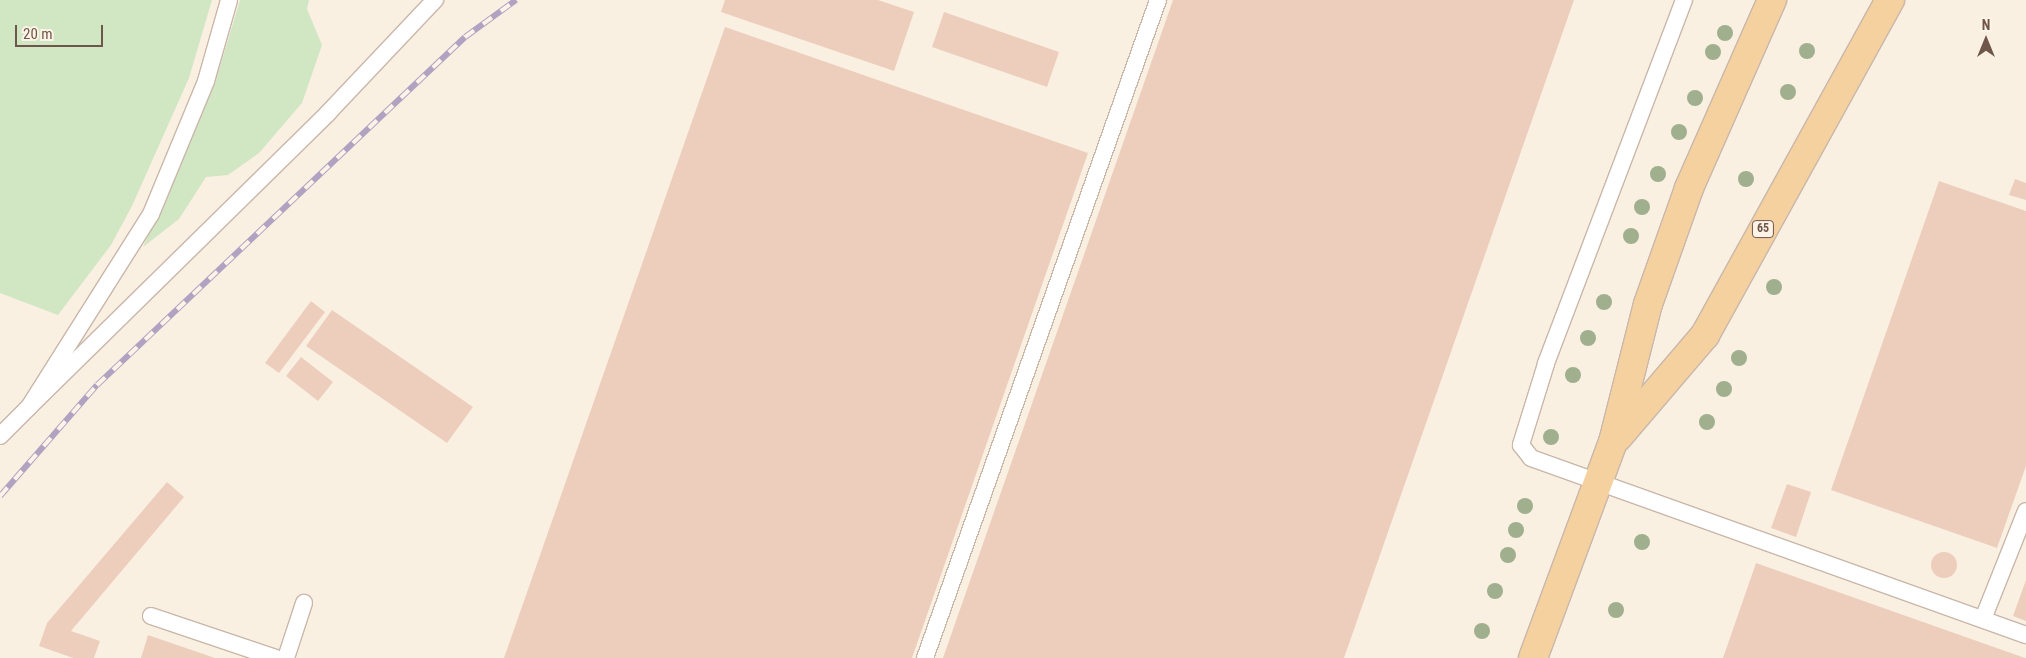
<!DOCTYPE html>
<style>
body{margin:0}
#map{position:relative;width:2026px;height:658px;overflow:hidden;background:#faf0e2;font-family:"Roboto Condensed",sans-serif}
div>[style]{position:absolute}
.green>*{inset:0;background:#d1e6c2}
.building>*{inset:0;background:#edcebc}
.round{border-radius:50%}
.roads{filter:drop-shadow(1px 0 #c9b7aa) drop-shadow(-1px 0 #c9b7aa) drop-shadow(0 1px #c9b7aa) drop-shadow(0 -1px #c9b7aa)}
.lane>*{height:16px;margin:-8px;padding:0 8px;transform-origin:8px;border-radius:8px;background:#fff}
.primary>*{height:28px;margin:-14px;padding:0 14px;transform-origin:14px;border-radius:14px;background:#f4d19f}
.rail>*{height:5.5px;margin-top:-2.75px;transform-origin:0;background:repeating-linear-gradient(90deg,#fdf4e7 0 11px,#b2a2c1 0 22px);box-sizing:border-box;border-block:1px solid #b2a2c1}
.trees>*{width:16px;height:16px;margin:-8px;border-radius:50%;background:#a0af8d}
span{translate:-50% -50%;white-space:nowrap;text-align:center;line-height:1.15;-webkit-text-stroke:4px #fdf4e7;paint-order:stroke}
.shield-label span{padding:1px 4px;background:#fdf4e7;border:1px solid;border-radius:4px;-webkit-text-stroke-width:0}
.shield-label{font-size:12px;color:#6f564b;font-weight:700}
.north{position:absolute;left:1961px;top:15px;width:50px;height:50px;-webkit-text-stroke:4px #fdf4e7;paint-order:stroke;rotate:0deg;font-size:14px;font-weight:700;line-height:20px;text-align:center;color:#6f564b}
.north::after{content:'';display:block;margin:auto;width:18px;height:22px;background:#6f564b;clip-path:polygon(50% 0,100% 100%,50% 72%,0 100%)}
.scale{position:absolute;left:15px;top:25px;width:88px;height:22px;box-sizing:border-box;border:2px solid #6f564b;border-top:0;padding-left:6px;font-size:15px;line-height:18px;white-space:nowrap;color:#6f564b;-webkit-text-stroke:4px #fdf4e7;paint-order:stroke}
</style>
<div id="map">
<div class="green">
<i style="clip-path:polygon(0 0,212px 0,189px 78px,132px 206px,111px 245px,58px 315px,0 293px)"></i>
<i style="clip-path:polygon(240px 0,309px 0,307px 9px,322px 45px,302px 103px,259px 153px,228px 175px,206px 177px,179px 219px,143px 247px,215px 83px)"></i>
</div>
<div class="building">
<i style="clip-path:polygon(725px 0,878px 0,914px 12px,894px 71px,721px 12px)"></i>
<i style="clip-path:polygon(1173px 0,1574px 0,1344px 658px,943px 658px)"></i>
<i style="clip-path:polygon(944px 12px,1059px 52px,1047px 87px,932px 47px)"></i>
<i style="clip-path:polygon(725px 27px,1088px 153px,912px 658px,504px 658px)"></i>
<i style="clip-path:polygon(2015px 179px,2026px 183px,2026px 200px,2009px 195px)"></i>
<i style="clip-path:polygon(1939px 181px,2026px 211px,2026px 466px,1997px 548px,1831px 490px)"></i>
<i style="clip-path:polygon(311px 301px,325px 312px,279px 373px,265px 363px)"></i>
<i style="clip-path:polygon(332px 310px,473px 407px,447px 443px,306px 346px)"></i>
<i style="clip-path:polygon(301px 357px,333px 382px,318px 401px,286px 376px)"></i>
<i style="clip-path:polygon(167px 482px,184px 497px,71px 631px,100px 641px,94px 658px,73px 658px,39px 646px,47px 623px)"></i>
<i style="clip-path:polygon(1787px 484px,1811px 492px,1796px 537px,1771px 528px)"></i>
<i class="round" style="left:1931px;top:552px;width:26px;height:26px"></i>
<i style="clip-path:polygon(1756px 563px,2025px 658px,1723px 658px)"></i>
<i style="clip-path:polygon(2026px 580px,2026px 621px,2013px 616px)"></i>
<i style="clip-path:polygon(148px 635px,215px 658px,141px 658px)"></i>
</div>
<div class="roads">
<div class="lane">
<i style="left:1684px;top:0;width:389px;rotate:110.8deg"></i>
<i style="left:1546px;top:364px;width:85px;rotate:107.2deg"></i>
<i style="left:1521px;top:445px;width:16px;rotate:52deg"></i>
<i style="left:1531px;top:458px;width:526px;rotate:19.68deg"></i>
<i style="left:29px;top:407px;width:419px;rotate:-44.5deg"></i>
<i style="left:328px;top:113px;width:156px;rotate:-46.6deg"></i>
<i style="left:0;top:436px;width:41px;rotate:-45deg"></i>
<i style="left:29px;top:407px;width:228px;rotate:-57.7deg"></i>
<i style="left:151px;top:214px;width:144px;rotate:-67.5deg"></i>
<i style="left:206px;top:81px;width:84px;rotate:-74.1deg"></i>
<i style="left:151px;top:616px;width:132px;rotate:18.6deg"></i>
<i style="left:1983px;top:619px;width:116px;rotate:-68.3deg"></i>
<i style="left:286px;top:658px;width:58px;rotate:-71.9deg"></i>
<i style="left:925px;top:658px;width:698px;rotate:-70.5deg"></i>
</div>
<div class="primary">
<i style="left:1618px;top:437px;width:134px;rotate:-49.5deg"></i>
<i style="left:1705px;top:335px;width:383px;rotate:-61.1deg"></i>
<i style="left:1533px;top:658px;width:230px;rotate:-69.7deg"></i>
<i style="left:1613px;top:442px;width:142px;rotate:-75.8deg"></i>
<i style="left:1648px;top:304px;width:123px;rotate:-70.5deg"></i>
<i style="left:1689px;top:188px;width:206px;rotate:-66.2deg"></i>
</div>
</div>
<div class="rail">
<i style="left:0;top:496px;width:147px;rotate:-48.9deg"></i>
<i style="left:97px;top:385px;width:506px;rotate:-43.4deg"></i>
<i style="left:465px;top:37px;width:63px;rotate:-36deg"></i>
</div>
<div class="trees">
<i style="left:1725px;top:33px"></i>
<i style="left:1807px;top:51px"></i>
<i style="left:1713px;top:52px"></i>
<i style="left:1788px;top:92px"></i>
<i style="left:1695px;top:98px"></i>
<i style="left:1679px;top:132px"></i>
<i style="left:1658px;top:174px"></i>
<i style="left:1746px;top:179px"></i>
<i style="left:1642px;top:207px"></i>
<i style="left:1631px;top:236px"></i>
<i style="left:1774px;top:287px"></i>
<i style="left:1604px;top:302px"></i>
<i style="left:1588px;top:338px"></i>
<i style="left:1739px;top:358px"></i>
<i style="left:1573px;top:375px"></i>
<i style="left:1724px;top:389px"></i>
<i style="left:1707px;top:422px"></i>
<i style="left:1551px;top:437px"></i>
<i style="left:1525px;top:506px"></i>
<i style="left:1516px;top:530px"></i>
<i style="left:1642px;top:542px"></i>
<i style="left:1508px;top:555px"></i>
<i style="left:1495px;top:591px"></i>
<i style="left:1616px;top:610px"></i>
<i style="left:1482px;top:631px"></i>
</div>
<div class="shield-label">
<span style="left:1763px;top:229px">65</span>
</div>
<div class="north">N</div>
<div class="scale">20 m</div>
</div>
